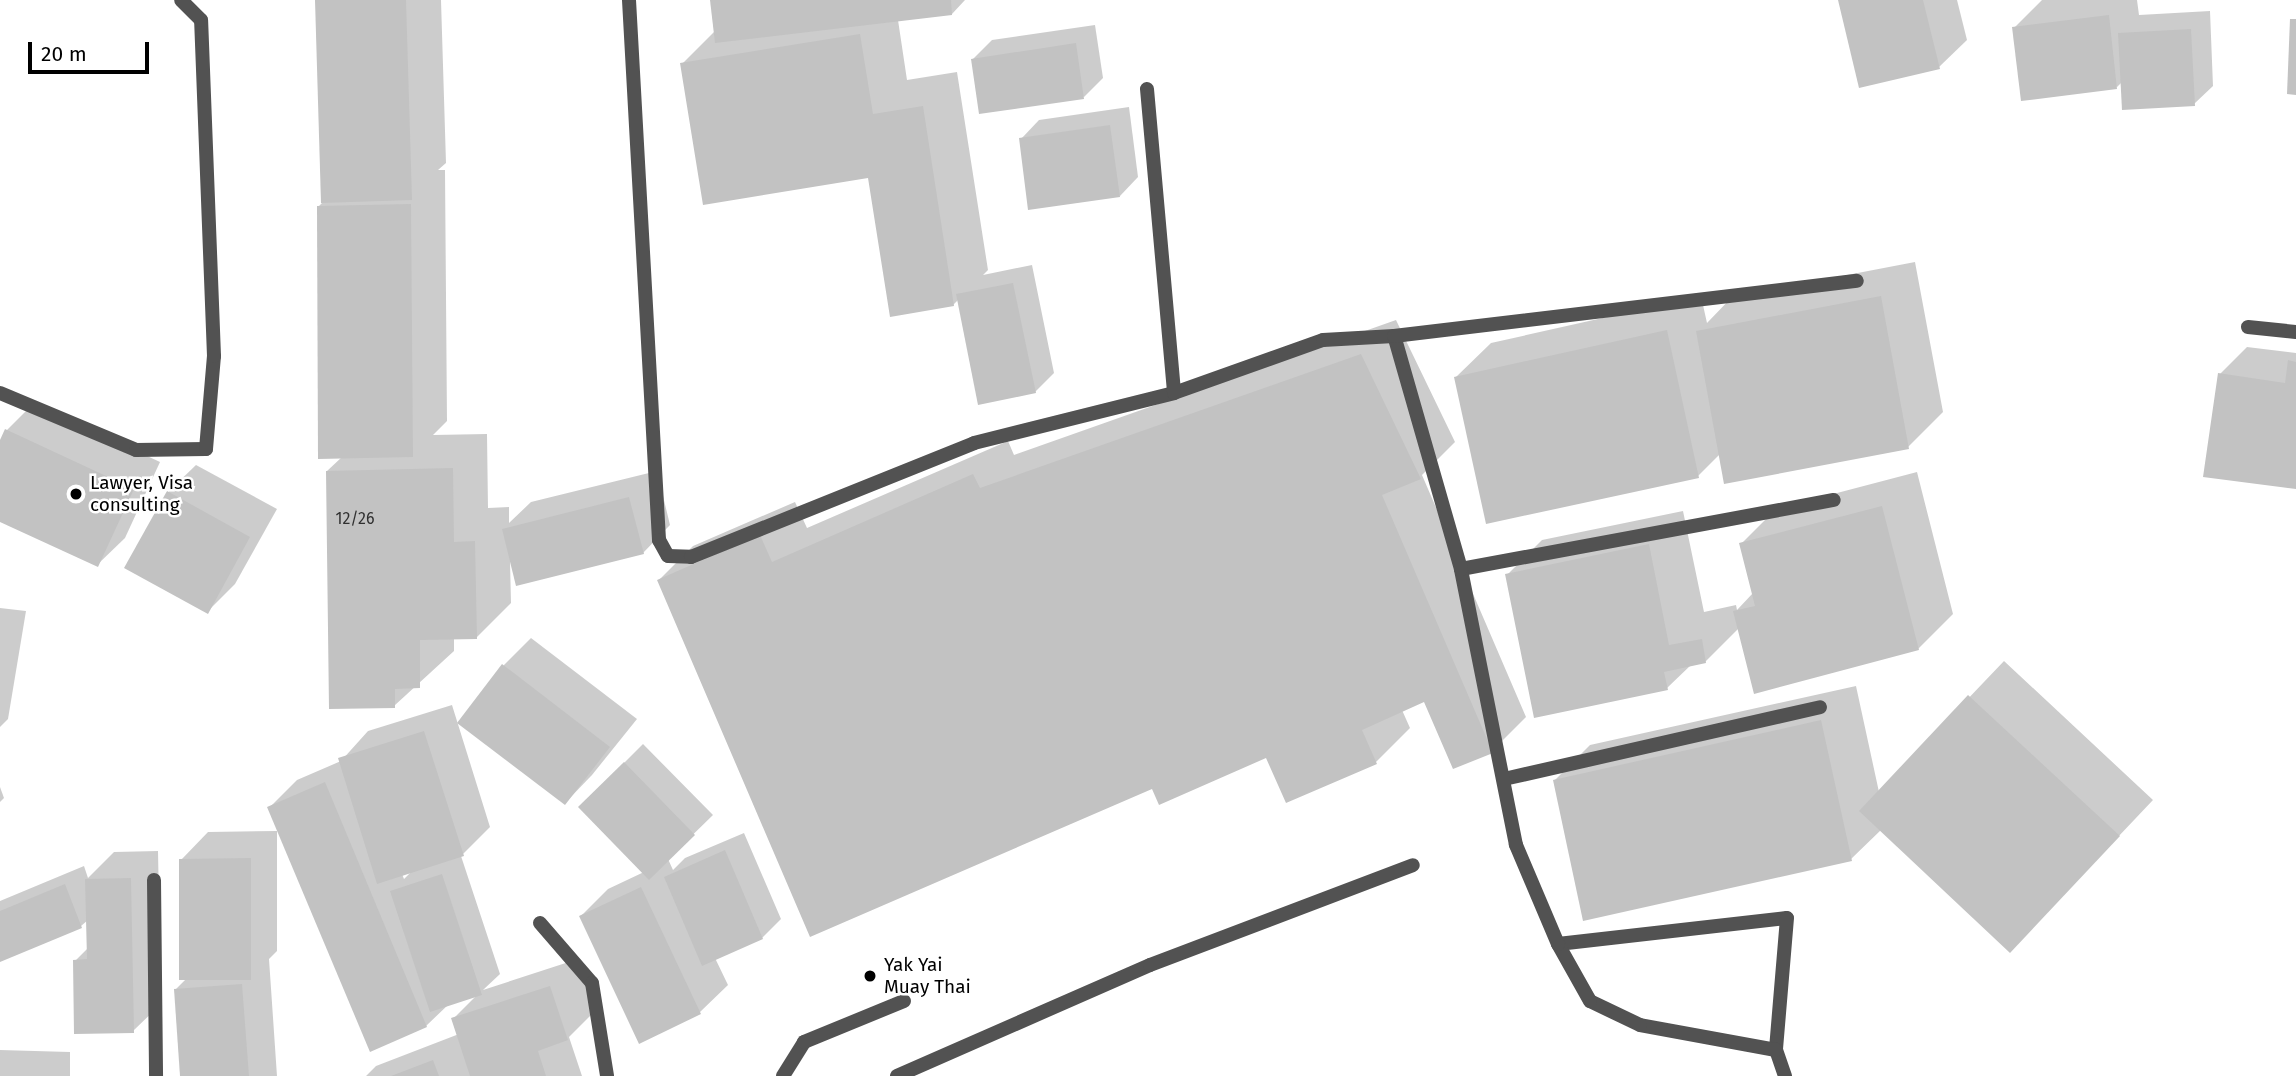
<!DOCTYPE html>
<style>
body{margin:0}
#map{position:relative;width:2296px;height:1076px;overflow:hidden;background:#fff;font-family:"Fira Sans",sans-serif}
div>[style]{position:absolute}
.shadow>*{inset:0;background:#0003}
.building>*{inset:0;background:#c2c2c2}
.lane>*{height:14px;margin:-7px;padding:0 7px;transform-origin:7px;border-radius:7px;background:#525252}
.street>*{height:14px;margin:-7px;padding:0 7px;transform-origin:7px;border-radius:7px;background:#525252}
.dots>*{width:19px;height:19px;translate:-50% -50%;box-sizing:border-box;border:4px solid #fff;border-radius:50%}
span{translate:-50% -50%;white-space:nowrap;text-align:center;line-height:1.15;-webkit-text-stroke:5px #fff;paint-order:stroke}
.number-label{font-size:16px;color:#303030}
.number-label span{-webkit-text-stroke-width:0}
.poi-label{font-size:19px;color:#000}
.left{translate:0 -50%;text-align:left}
.scale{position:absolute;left:28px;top:42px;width:121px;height:32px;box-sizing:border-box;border:4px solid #000;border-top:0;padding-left:9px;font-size:21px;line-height:24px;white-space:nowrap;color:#000;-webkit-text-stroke:5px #fff;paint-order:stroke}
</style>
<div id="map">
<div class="shadow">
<i style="clip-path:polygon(317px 0,441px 0,446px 163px,438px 170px,445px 170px,447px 421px,433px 435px,487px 434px,488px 508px,509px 507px,509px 523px,531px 502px,657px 471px,670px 525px,643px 553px,510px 561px,511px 603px,476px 638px,454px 638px,454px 651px,394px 706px,327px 471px,342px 457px,319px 206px,323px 202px)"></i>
<i style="clip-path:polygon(711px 0,965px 0,952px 14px,898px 20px,907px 80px,957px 72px,988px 270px,983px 275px,1032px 265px,1054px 373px,1035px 392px,959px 299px,953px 305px,870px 176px,682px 64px,715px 31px)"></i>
<i style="clip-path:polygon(1839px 0,1957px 0,1967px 40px,1939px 67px)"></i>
<i style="clip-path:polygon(2042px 0,2137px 0,2139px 15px,2210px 11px,2213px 86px,2194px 104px,2122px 82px,2117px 87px,2014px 28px)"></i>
<i style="clip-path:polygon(1095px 25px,1103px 78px,1084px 97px,973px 59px,992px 40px)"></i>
<i style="clip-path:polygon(1129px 107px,1138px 177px,1120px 196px,1021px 139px,1039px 120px)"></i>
<i style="clip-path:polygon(1915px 262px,1943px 412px,1908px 447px,1720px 454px,1698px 476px,1456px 377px,1491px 343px,1701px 296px,1707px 323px,1732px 297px)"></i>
<i style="clip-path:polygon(1396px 320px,1455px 442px,1422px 475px,1526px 717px,1492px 751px,1425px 700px,1402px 710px,1410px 728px,1376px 762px,1267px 756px,1153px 787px,659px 580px,693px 546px,795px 502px,807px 528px,1008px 441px,1014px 455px)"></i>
<i style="clip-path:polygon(2247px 347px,2296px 353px,2296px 488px,2220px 374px)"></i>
<i style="clip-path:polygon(34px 403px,160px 462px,125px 538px,97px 565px,0 520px,0 444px,7px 430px)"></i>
<i style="clip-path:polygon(196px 465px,277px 509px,235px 584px,207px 612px,168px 492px)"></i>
<i style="clip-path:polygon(1917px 472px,1953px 614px,1918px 649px,1739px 628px,1705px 662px,1691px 665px,1667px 688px,1507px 575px,1542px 540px,1683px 511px,1704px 612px,1736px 605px,1737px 610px,1753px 593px,1741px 544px,1776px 509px)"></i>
<i style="clip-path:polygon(0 608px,26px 611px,8px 719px,0 727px)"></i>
<i style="clip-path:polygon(531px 638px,637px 719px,592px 775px,565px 803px,460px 722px,504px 665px)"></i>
<i style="clip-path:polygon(2004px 661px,2153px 800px,2010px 951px,1881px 830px,1851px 859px,1555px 780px,1590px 745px,1856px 686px,1879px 792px)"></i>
<i style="clip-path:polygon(evenodd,452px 705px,490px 827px,461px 856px,500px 974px,483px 990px,578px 959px,595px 1011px,569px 1037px,582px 1076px,366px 1076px,376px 1066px,459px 1034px,453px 1019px,478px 994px,449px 1004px,426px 1026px,269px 808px,297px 780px,341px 761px,368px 731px,452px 705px,413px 870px,404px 879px,402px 874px,413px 870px)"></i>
<i style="clip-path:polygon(643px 744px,713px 815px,668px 859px,673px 870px,685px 858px,744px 833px,781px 919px,762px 938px,715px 958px,728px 985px,700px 1012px,640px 1041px,581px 916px,608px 889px,644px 872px,580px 807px)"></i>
<i style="clip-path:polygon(0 787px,4px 798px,0 802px)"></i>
<i style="clip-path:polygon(277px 831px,277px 951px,269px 959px,277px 1076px,182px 1076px,176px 989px,187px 978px,181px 860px,208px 832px)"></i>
<i style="clip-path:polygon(158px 851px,161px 1004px,133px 1031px,75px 961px,88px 948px,88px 920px,81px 926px,0 960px,0 901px,84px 866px,88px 878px,114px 852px)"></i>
<i style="clip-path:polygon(0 1050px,70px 1052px,70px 1076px,0 1076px)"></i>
</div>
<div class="building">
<i style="clip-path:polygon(315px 0,406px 0,412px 200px,321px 203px)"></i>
<i style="clip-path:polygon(710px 0,951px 0,952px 15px,715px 43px)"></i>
<i style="clip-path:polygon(1838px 0,1923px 0,1940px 69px,1859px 88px)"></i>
<i style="clip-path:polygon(2109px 15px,2117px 89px,2021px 101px,2012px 27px)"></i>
<i style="clip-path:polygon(2290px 19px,2296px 19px,2296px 95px,2287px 94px)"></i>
<i style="clip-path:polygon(2191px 29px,2195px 106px,2122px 110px,2118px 33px)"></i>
<i style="clip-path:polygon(860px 34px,873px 114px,923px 106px,954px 306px,890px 317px,868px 178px,703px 205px,680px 63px)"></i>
<i style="clip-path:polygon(1076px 43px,1084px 99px,979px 114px,971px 59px)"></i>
<i style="clip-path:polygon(1110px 125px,1120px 197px,1028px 210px,1019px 138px)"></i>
<i style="clip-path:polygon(411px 204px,413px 457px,318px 459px,317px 206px)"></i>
<i style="clip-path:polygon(1013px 283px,1036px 393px,978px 405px,956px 294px)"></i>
<i style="clip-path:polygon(1881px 296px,1909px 449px,1724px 484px,1696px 331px)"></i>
<i style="clip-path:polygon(1667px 330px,1699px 478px,1486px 524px,1454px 377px)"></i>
<i style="clip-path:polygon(1361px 354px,1421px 479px,1382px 495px,1493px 753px,1453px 769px,1424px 702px,1362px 730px,1377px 764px,1286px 803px,1266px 758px,1159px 805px,1152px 789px,810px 937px,657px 580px,760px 535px,772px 562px,973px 474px,980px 488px)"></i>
<i style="clip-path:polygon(2288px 360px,2296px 362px,2296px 489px,2203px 477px,2218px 373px,2285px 383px)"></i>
<i style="clip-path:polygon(5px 429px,134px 489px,98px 567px,0 522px,0 440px)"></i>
<i style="clip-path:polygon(453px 468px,454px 542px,475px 541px,477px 639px,420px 640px,420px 688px,395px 689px,395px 708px,329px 709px,326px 471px)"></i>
<i style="clip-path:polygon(167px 491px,250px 537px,208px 614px,124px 568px)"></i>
<i style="clip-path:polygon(629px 497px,644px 554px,516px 586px,502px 529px)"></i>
<i style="clip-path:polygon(1882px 506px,1919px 650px,1754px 694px,1733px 611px,1755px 606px,1739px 543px)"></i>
<i style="clip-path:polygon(1649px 544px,1669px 645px,1702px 639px,1706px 663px,1664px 672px,1668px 690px,1534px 718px,1505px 574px)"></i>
<i style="clip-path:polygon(502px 664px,610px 747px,565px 805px,457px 723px)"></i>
<i style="clip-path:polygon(1968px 695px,2120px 836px,2010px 953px,1859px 811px)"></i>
<i style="clip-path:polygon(1821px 720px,1852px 861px,1583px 921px,1553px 780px)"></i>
<i style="clip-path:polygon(424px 731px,464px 856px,377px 884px,338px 758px)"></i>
<i style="clip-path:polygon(624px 762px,695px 835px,649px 880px,578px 807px)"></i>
<i style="clip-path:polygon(325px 782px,427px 1027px,370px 1052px,267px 807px)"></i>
<i style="clip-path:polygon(725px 850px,763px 939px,702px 966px,664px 877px)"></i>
<i style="clip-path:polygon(251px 858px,251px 980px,179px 980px,179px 859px)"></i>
<i style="clip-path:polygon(442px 874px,482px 995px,430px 1012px,390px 891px)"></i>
<i style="clip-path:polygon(131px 878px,134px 1033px,74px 1034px,73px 960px,87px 959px,85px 879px)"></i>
<i style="clip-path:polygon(65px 884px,82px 928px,0 962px,0 911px)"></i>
<i style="clip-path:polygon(641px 887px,701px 1014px,639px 1044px,579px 916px)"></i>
<i style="clip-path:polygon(242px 984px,249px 1076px,180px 1076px,174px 989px)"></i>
<i style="clip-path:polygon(550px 986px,568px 1040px,538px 1051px,546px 1076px,470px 1076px,451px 1018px)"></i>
<i style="clip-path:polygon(433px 1060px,439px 1076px,391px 1076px)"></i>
</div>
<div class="lane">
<i style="left:629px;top:0;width:541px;rotate:86.82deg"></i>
<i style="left:659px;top:540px;width:18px;rotate:61deg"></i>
<i style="left:668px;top:556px;width:23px;rotate:2deg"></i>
<i style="left:691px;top:557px;width:305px;rotate:-21.9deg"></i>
<i style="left:974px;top:443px;width:206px;rotate:-14deg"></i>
<i style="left:1174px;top:393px;width:158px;rotate:-19.6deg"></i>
<i style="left:1323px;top:340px;width:71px;rotate:-3.2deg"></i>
<i style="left:1147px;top:89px;width:305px;rotate:84.9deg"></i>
<i style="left:0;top:393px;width:147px;rotate:22.7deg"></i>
<i style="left:136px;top:450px;width:70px;rotate:-0.8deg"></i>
<i style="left:206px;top:449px;width:93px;rotate:-85.1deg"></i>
<i style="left:214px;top:356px;width:336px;rotate:-92.2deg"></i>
<i style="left:201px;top:20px;width:28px;rotate:-135deg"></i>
<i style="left:1461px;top:569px;width:379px;rotate:-10.5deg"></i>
<i style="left:1504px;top:779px;width:324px;rotate:-12.8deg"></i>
<i style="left:154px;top:880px;width:196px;rotate:89.4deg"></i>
<i style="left:1558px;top:944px;width:230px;rotate:-6.5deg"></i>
<i style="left:1787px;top:918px;width:132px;rotate:94.8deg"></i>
<i style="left:783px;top:1076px;width:40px;rotate:-58deg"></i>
<i style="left:804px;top:1042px;width:108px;rotate:-22.3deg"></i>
<i style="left:897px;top:1076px;width:276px;rotate:-23.7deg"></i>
<i style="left:1150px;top:965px;width:281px;rotate:-20.8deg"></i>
<i style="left:1785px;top:1076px;width:28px;rotate:-109deg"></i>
<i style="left:1776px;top:1050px;width:138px;rotate:-169.6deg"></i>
<i style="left:1640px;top:1025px;width:55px;rotate:-154.4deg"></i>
<i style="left:1590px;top:1001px;width:65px;rotate:-119.3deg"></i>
<i style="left:1558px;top:944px;width:108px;rotate:-113deg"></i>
<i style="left:1516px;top:845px;width:281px;rotate:-101.3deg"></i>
<i style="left:1461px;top:569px;width:242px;rotate:-106deg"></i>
<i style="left:1394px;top:336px;width:466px;rotate:-6.8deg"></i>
</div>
<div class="street">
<i style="left:2248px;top:327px;width:48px;rotate:5.9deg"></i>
<i style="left:540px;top:923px;width:79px;rotate:49.1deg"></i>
<i style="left:592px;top:983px;width:94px;rotate:80.8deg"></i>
</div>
<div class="dots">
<i style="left:76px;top:494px;background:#000"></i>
<i style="left:870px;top:976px;background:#000"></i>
</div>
<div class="number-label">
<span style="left:355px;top:519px">12/26</span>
</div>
<div class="poi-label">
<span class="left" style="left:90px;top:494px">Lawyer, Visa<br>consulting</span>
<span class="left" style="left:884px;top:976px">Yak Yai<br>Muay Thai</span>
</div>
<div class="scale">20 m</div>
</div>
